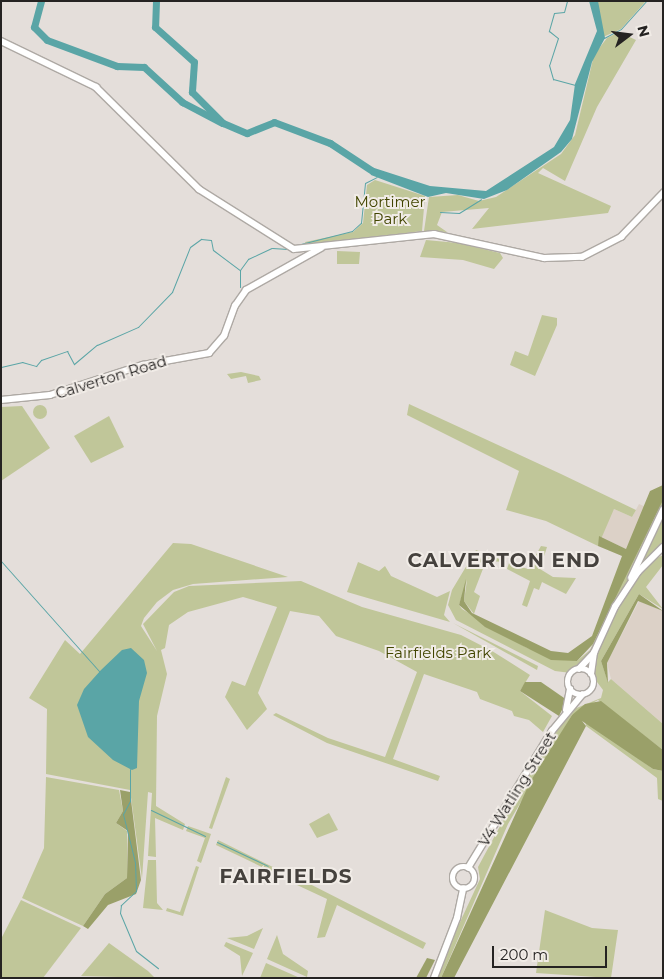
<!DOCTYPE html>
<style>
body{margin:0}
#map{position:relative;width:664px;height:979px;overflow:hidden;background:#e4deda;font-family:Montserrat,sans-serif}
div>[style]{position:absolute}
.built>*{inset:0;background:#dcd1c7}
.green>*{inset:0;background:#c0c699}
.round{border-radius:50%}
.forest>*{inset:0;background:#9aa069}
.water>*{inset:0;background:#5aa5a6}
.stream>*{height:1px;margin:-0.5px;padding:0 0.5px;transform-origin:0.5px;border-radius:0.5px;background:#5aa5a6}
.river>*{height:7px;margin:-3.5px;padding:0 3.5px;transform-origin:3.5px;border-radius:3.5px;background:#5aa5a6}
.roads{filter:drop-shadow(1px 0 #aea9a4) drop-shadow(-1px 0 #aea9a4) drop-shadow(0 1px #aea9a4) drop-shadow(0 -1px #aea9a4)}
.secondary>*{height:5.5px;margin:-2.75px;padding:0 2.75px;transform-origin:2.75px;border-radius:2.75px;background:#fff}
.secondary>.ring{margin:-2.75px;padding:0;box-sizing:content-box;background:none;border:5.5px solid #fff;border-radius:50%}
span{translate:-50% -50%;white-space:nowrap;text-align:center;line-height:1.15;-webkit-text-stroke:4px #f1ece7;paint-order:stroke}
.park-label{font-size:15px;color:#424500}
.street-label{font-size:15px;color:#252322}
.district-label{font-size:20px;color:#45413d;font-weight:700;letter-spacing:1px}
.frame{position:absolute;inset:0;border:2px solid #252322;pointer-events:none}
.north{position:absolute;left:604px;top:10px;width:50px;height:50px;-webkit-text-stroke:4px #f1ece7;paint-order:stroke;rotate:75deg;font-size:14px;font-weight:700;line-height:20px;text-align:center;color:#252322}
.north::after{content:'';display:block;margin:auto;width:18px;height:22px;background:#252322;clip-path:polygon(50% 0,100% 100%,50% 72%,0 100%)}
.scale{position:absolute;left:492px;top:946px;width:115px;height:22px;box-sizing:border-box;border:2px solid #252322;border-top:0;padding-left:6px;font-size:15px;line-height:18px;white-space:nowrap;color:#252322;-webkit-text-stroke:4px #f1ece7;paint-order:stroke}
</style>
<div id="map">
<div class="built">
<i style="clip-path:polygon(639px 504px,646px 507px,626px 549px,599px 536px,614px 509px,632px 517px)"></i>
<i style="clip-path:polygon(639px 601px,663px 611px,663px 724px,611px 679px,607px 663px)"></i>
</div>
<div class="green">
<i style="clip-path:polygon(594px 1px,646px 1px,621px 29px,603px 37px)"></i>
<i style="clip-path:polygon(619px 32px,636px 40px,597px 107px,565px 181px,543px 168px,538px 173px,611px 206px,608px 213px,472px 229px,489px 208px,442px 212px,437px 225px,447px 232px,424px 231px,429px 197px,458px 195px,479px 201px,496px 197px,561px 154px,575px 135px,594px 55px,607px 38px)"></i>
<i style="clip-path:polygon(375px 180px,425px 196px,422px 231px,306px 246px,305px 242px,353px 232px,363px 223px,367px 185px)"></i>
<i style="clip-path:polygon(426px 240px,458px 243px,500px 253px,503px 258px,494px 269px,463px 260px,420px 257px)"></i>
<i style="clip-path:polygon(337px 251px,360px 252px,359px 264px,337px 264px)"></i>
<i style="clip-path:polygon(542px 315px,557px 318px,557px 325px,535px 376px,510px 365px,515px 351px,528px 356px)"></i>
<i style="clip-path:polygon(241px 372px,259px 376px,261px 380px,248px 383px,246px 376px,231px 379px,227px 374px)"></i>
<i style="clip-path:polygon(409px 404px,561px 474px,636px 510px,632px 517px,614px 509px,598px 546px,546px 521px,506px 510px,519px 471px,407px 415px)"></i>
<i class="round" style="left:33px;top:405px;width:14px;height:14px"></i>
<i style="clip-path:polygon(22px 406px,50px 448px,1px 481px,1px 407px)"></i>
<i style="clip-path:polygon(109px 416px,124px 447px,91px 463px,74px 436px)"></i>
<i style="clip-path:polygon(663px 497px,663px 508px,634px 566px,663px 513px,663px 547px,647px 563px,663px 555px,663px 565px,646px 587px,663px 609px,639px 594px,601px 661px,608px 682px,611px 679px,663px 724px,663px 750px,598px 700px,572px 715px,508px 824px,441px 978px,434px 978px,480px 879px,478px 867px,542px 748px,574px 709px,601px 698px,603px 690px,591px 674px,593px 654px,571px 673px,555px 671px,456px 620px,448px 605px,452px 590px,476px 550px,507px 562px,486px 561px,474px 592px,480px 596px,474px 614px,464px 601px,467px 580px,459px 605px,462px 609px,527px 648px,577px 661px,590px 650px)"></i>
<i style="clip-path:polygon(173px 543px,191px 544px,288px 577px,193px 584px,173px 590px,157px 602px,144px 618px,141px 626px,157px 651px,143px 624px,174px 592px,189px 586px,301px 581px,362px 607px,461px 635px,492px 651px,530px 675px,520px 691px,552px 716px,543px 732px,529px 720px,514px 716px,512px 711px,480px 699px,477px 692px,424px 674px,393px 759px,440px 776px,438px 781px,327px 743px,273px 715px,276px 713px,328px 738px,385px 757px,417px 672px,379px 651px,336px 636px,319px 616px,290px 611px,258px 693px,267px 709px,247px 730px,225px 697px,232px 681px,245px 686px,277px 607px,243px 597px,188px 612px,169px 625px,165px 648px,161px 650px,167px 674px,157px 716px,156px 806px,185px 824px,183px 830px,155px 818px,156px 857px,148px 856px,152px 793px,148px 792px,142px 879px,130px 790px,46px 774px,47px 709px,29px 698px,65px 640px,80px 654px)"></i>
<i style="clip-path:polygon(541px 546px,547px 547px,540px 569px,553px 577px,576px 578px,566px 594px,542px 582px,539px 590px,534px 588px,527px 607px,522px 605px,530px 581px,507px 569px,509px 563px,528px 569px)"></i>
<i style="clip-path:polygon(358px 562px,379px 571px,385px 566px,391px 576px,437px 597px,450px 591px,444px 615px,450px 622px,347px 592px)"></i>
<i style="clip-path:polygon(453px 623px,471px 632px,538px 666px,537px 670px)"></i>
<i style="clip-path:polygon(585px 720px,653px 769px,663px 771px,663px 801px,658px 799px,657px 778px,586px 726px)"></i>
<i style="clip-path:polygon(46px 777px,119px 790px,123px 811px,116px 823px,127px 831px,127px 878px,105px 894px,83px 926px,22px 898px,44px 848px)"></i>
<i style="clip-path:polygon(226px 777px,230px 779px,212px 829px,209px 828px)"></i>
<i style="clip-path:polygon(329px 813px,338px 830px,317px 838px,309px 824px)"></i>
<i style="clip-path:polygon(188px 826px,211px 834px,201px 863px,197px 861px,205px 838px,186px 831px)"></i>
<i style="clip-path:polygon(218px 840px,285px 873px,283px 877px,216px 845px)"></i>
<i style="clip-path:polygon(148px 860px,156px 860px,157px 903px,163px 910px,143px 908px)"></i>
<i style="clip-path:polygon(196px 866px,199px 867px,183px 916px,166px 911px,167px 908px,180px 912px)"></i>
<i style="clip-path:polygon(300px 879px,426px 943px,423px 949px,337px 905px,325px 937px,317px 938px,327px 899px,297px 885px)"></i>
<i style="clip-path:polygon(21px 900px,81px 928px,43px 978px,1px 978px,1px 939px)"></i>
<i style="clip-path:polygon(545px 910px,592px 928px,618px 930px,611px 978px,536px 973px)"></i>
<i style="clip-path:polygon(263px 928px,254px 949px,227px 938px,247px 936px)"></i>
<i style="clip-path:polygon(277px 935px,283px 954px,308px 971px,307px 977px,267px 959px)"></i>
<i style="clip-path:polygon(226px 942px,253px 953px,242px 976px,240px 956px,224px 946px)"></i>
<i style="clip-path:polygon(109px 943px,148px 971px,155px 978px,81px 976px)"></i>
<i style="clip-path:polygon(266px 963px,300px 978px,260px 978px)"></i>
</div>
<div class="forest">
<i style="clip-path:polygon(663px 485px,663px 500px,593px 644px,577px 661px,551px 660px,485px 627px,459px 605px,466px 579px,464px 601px,472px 613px,551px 651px,568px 653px,592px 636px,622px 556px,598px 546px,599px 536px,626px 549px,650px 491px)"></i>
<i style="clip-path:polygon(639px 594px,663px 611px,638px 601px,607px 663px,608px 683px,601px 661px)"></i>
<i style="clip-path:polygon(525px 682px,541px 682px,567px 700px,559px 716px,520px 691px)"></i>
<i style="clip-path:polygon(601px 701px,663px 750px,663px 771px,653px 769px,582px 721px,586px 726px,454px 978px,441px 978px,530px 782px,572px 715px,585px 704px)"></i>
<i style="clip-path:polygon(120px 790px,130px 792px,141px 880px,136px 894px,108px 905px,88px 929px,83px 926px,105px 894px,127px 878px,128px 831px,116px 823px,123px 811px)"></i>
<i style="clip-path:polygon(427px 958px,435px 960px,426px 978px,416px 978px)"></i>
</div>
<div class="water">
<i style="clip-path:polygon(589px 1px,598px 1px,605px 38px,592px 62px,572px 139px,561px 152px,507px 190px,484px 199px,446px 193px,428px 197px,371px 175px,365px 165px,430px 186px,486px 191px,554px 147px,570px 120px,575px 84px,597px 31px)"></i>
<i style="clip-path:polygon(131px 648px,144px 660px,147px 673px,139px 701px,137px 768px,132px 770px,113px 760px,88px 737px,77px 705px,84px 689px,101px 670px,122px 650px)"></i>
</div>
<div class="stream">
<i style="left:567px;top:1px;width:11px;rotate:105deg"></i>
<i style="left:564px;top:12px;width:10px;rotate:174deg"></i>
<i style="left:554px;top:13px;width:19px;rotate:106deg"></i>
<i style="left:549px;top:31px;width:11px;rotate:38deg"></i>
<i style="left:558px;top:38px;width:28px;rotate:108deg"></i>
<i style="left:549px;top:65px;width:15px;rotate:74deg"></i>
<i style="left:553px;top:79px;width:24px;rotate:15deg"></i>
<i style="left:604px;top:38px;width:19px;rotate:-28deg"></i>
<i style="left:621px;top:29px;width:38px;rotate:-48deg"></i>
<i style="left:440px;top:212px;width:19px;rotate:3deg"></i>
<i style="left:459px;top:213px;width:26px;rotate:-32deg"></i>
<i style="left:293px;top:246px;width:61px;rotate:-14.3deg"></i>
<i style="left:352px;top:231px;width:12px;rotate:-42deg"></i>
<i style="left:361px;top:223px;width:40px;rotate:-84.3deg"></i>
<i style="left:365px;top:183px;width:13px;rotate:-27deg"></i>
<i style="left:240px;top:287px;width:17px;rotate:-90deg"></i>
<i style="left:240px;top:270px;width:14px;rotate:-54deg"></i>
<i style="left:248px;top:259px;width:26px;rotate:-25deg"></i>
<i style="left:272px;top:248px;width:16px;rotate:4deg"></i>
<i style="left:1px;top:367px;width:22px;rotate:-13deg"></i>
<i style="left:22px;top:362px;width:15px;rotate:16deg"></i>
<i style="left:36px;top:366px;width:8px;rotate:-50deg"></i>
<i style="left:41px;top:360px;width:28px;rotate:-19deg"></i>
<i style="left:67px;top:351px;width:15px;rotate:62deg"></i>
<i style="left:74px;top:364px;width:30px;rotate:-40deg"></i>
<i style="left:97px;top:345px;width:45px;rotate:-23.7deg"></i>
<i style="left:138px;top:327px;width:49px;rotate:-45.8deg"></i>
<i style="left:172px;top:292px;width:48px;rotate:-68.2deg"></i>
<i style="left:190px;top:247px;width:14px;rotate:-36deg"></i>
<i style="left:201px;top:239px;width:10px;rotate:6deg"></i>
<i style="left:211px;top:240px;width:10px;rotate:79deg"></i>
<i style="left:213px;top:250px;width:34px;rotate:37deg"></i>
<i style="left:1px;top:561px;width:149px;rotate:48.3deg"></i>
<i style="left:130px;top:769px;width:32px;rotate:90deg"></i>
<i style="left:130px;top:801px;width:15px;rotate:118deg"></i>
<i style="left:123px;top:814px;width:49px;rotate:76deg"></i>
<i style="left:135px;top:862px;width:29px;rotate:88deg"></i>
<i style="left:136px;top:891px;width:21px;rotate:137deg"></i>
<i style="left:121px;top:905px;width:8px;rotate:97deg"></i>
<i style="left:120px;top:913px;width:41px;rotate:67.2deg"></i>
<i style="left:136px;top:951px;width:28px;rotate:38deg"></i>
<i style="left:151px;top:810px;width:60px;rotate:25.7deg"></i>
<i style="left:217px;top:842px;width:56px;rotate:25.2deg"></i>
<i style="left:162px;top:977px;width:1px;rotate:45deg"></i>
</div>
<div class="river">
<i style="left:41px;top:1px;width:27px;rotate:105deg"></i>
<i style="left:34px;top:27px;width:18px;rotate:45deg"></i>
<i style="left:47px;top:40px;width:75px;rotate:20.4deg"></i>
<i style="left:117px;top:66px;width:27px;rotate:2deg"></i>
<i style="left:144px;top:67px;width:52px;rotate:42.6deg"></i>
<i style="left:182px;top:102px;width:45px;rotate:27.7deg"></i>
<i style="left:156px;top:1px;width:26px;rotate:92deg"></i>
<i style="left:155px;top:27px;width:52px;rotate:41.9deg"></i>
<i style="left:194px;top:62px;width:30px;rotate:94deg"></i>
<i style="left:192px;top:92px;width:44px;rotate:45deg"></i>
<i style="left:223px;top:123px;width:26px;rotate:23deg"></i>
<i style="left:247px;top:133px;width:29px;rotate:-22deg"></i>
<i style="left:274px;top:122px;width:60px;rotate:20.6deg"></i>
<i style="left:330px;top:143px;width:49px;rotate:33.4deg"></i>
</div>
<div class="roads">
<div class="secondary">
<i style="left:1px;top:41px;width:106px;rotate:25.8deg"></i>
<i style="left:96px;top:87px;width:145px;rotate:44.7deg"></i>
<i style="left:199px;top:189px;width:112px;rotate:32.3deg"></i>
<i style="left:294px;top:249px;width:141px;rotate:-6.1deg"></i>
<i style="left:434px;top:234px;width:113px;rotate:12.3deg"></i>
<i style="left:544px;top:258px;width:38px;rotate:-2deg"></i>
<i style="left:582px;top:257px;width:44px;rotate:-27.1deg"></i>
<i style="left:621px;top:237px;width:61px;rotate:-46.3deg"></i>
<i style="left:1px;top:400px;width:49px;rotate:-5.8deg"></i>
<i style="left:50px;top:395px;width:98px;rotate:-17.9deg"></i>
<i style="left:143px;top:365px;width:67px;rotate:-10.3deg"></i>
<i style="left:209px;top:353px;width:23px;rotate:-49deg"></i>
<i style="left:224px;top:336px;width:32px;rotate:-70deg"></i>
<i style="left:235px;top:306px;width:19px;rotate:-55deg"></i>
<i style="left:246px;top:290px;width:86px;rotate:-29.2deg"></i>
<i style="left:631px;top:578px;width:75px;rotate:-64.8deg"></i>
<i style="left:579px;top:669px;width:22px;rotate:-47deg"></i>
<i class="ring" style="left:568px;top:669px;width:20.5px;height:20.5px"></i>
<i style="left:591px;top:674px;width:21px;rotate:-82deg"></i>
<i style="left:594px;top:653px;width:51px;rotate:-65.5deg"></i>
<i style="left:615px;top:607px;width:42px;rotate:-56.7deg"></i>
<i style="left:638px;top:572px;width:35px;rotate:-45deg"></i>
<i style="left:566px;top:710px;width:21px;rotate:-79deg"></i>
<i class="ring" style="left:453px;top:867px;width:16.5px;height:16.5px"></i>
<i style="left:468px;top:868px;width:161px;rotate:-58.5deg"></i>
<i style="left:552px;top:731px;width:47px;rotate:-50.2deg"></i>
<i style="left:434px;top:978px;width:64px;rotate:-69deg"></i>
<i style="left:457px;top:918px;width:30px;rotate:-78deg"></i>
</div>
</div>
<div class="park-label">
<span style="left:390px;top:210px">Mortimer<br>Park</span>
<span style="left:438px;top:653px">Fairfields Park</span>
</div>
<div class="street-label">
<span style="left:111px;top:377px;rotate:-17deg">Calverton Road</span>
<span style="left:517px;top:789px;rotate:-58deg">V4 Watling Street</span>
</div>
<div class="district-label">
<span style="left:504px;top:560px">CALVERTON END</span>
<span style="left:286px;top:876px">FAIRFIELDS</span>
</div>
<div class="frame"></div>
<div class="north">N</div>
<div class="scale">200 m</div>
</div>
